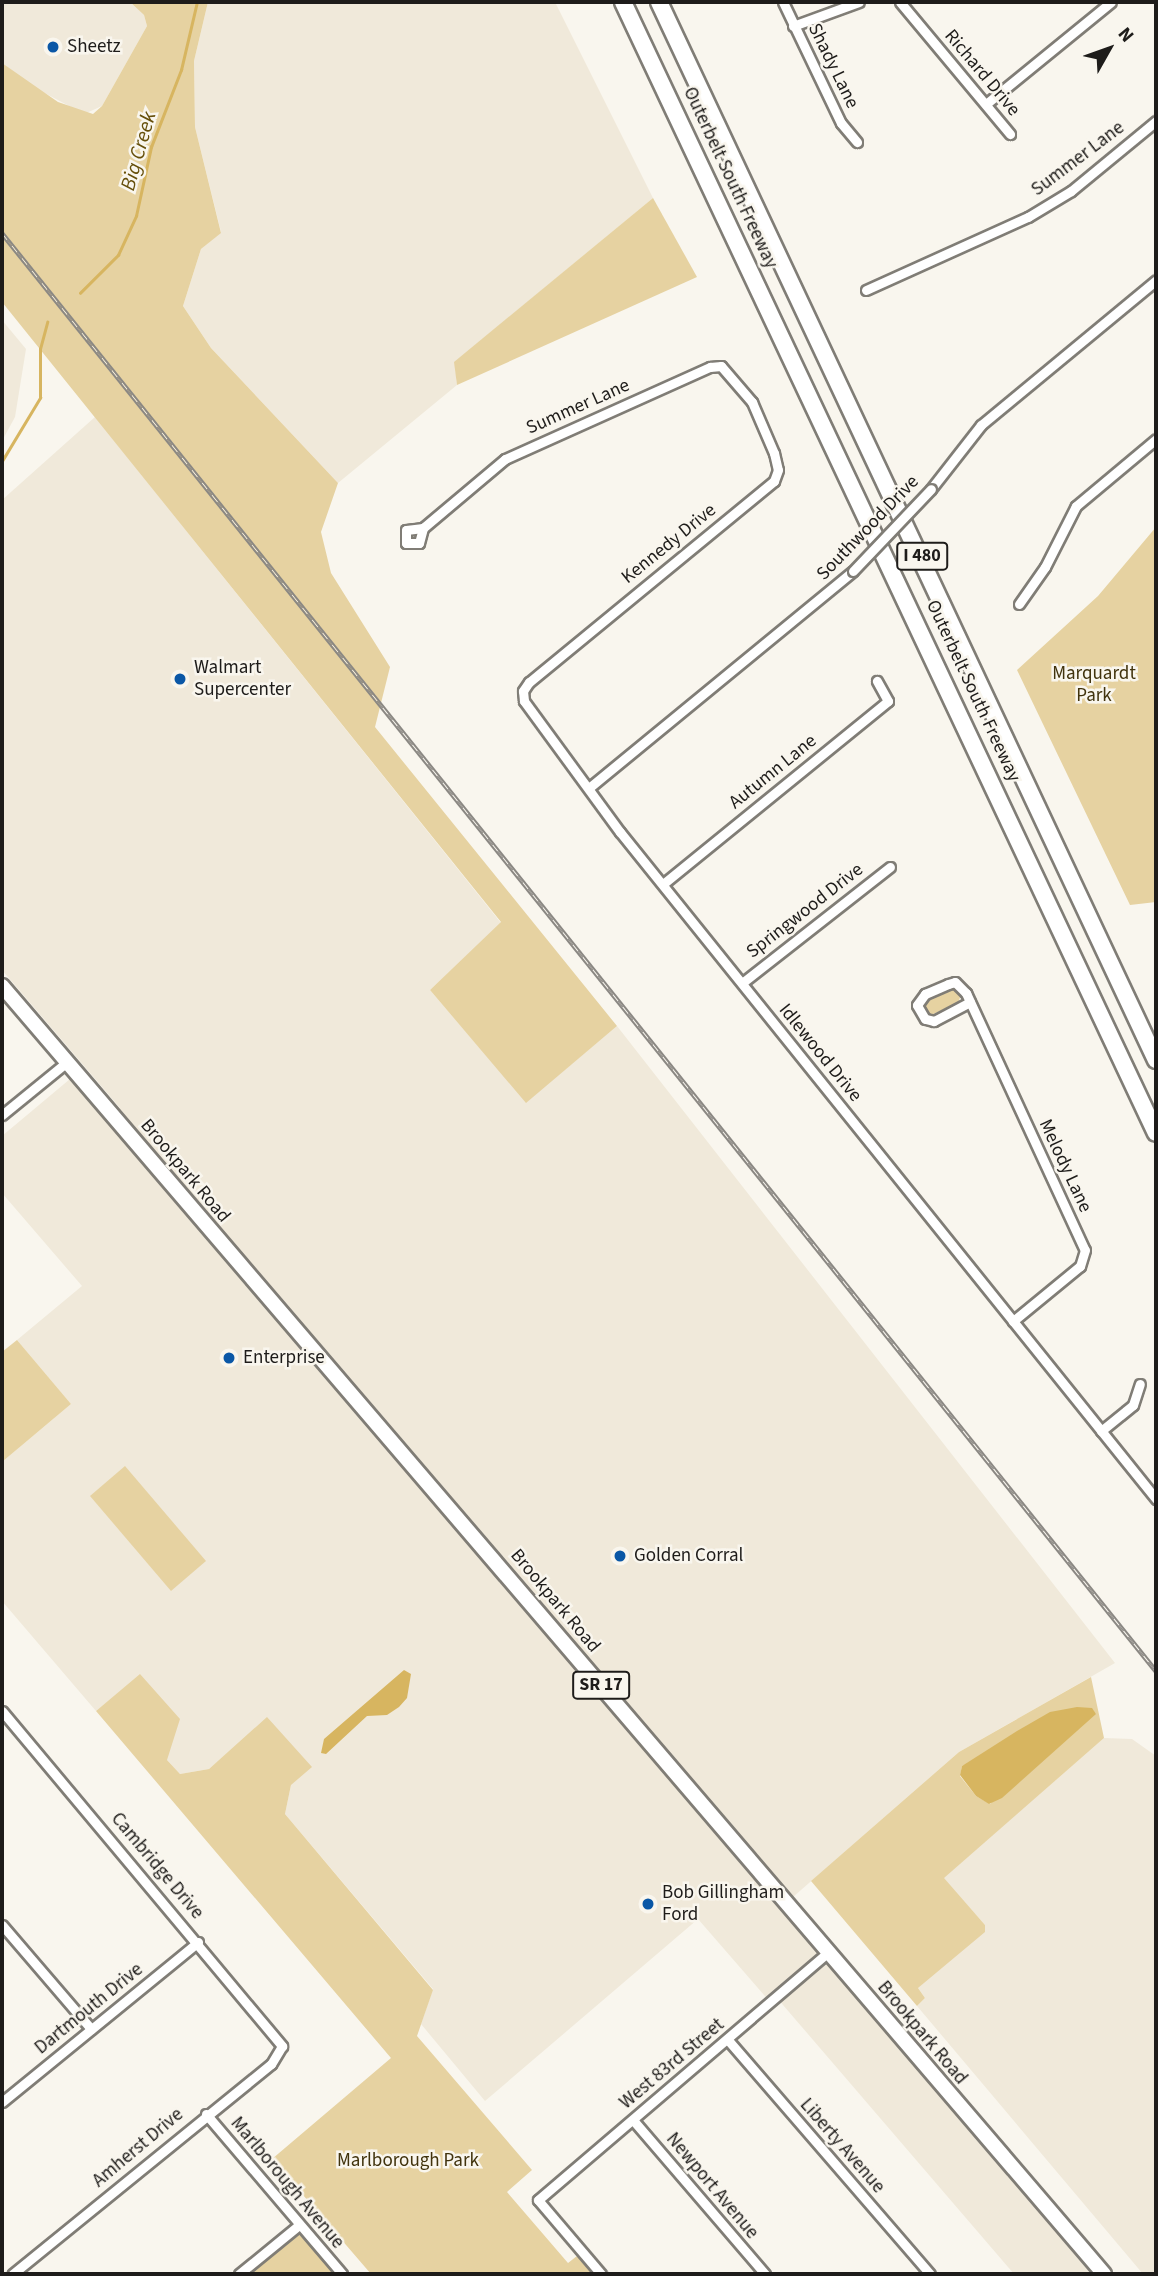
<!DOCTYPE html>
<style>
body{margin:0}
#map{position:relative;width:1158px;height:2276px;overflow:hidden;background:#f9f6ee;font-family:"Source Sans 3",sans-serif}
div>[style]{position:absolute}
.built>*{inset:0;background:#f0e9da}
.green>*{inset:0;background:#e6d2a1}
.water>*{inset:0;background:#d7b560}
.stream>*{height:2.5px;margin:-1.25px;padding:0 1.25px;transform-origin:1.25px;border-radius:1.25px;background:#d7b560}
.roads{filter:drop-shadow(2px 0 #807d76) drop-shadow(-2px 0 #807d76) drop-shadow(0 2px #807d76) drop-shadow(0 -2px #807d76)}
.minor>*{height:9px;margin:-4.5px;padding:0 4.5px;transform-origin:4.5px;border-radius:4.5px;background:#fff}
.primary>*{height:14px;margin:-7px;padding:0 7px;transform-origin:7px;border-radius:7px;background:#fff}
.motorway>*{height:16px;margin:-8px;padding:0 8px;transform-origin:8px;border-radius:8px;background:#fff}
.rail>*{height:5px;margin-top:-2.5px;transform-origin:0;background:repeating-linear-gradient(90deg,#f9f6ee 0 8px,#8b8883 0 16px);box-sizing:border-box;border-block:2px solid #8b8883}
.bridges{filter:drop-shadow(2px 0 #807d76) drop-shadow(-2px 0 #807d76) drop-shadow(0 2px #807d76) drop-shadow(0 -2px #807d76)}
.minor-bridge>*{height:9px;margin:-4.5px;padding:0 4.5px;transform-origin:4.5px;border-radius:4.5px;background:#fff}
.dots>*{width:19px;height:19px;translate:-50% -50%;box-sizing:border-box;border:4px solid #f9f6ee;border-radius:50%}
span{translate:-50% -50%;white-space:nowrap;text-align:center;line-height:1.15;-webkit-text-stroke:5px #f9f6ee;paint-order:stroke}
.shield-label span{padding:2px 5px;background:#f9f6ee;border:2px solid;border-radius:5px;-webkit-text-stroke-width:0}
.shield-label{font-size:18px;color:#1e1c1a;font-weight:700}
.poi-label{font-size:19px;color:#1e1c1a}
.left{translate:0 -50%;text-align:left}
.street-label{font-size:19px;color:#1e1c1a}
.park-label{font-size:19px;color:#41330d}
.water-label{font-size:21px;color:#664f0a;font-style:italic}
.frame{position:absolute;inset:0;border:4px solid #1e1c1a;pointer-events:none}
.north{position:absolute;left:1074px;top:14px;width:70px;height:70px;-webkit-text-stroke:5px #f9f6ee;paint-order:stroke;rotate:50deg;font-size:19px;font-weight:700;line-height:28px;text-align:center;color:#1e1c1a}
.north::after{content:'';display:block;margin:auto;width:24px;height:32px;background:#1e1c1a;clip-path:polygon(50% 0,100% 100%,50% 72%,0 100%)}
</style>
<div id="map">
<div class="built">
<i style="clip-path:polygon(2px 2px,130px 2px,144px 15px,147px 26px,102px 106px,84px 114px,26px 83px,2px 63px)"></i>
<i style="clip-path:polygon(208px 2px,555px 2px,653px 198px,455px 362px,457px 385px,338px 483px,211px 348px,183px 306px,201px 249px,221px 232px,195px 127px,194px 61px)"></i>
<i style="clip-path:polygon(2px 320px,26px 349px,15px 417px,2px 441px)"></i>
<i style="clip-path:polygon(95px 417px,501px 923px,430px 990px,526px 1102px,617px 1026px,1115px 1663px,959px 1752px,793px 1897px,117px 1111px,120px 1108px,2px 970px,2px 500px)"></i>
<i style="clip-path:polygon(70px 1079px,232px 1263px,1097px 2274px,1014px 2274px,777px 1998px,771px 2003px,698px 1919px,485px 2101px,421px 2024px,433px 1989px,285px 1814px,291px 1785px,268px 1718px,209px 1769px,180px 1774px,167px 1760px,140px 1675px,96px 1711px,2px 1601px,2px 1462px,71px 1404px,17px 1340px,82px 1286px,2px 1193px,2px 1136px)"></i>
<i style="clip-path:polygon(1104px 1738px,1132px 1739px,1156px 1756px,1156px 2274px,1143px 2274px,917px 2006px,925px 1998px,918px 1988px,985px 1925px,943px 1878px)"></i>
</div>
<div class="green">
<i style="clip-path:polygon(130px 2px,208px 2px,194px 61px,195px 127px,221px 233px,201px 249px,183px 306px,211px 348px,338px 483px,321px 532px,331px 573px,390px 667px,375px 727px,617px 1026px,526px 1103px,430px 990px,501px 922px,2px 302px,2px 63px,58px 102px,93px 114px,102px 106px,147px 26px,144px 15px)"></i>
<i style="clip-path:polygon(653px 198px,697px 277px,457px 385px,454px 362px)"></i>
<i style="clip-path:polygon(1156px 527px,1156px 902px,1130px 905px,1017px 670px,1098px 596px)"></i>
<i style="clip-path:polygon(954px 985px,961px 995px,958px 1003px,931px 1015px,922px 1010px,925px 998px)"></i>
<i style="clip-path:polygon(17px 1340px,71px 1404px,2px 1462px,2px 1352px)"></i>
<i style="clip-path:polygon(125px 1466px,206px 1561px,171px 1591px,90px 1496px)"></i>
<i style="clip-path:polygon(140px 1674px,180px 1719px,167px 1760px,180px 1774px,209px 1769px,267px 1717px,312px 1767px,291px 1785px,285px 1814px,433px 1990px,417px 2036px,532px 2170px,507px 2192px,568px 2263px,577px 2256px,593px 2274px,371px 2274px,272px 2159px,391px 2058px,96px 1711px)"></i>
<i style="clip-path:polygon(evenodd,1091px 1677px,1104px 1738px,944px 1878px,985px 1925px,985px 1932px,918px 1988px,925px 1998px,917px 2006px,811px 1881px,959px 1752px,1091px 1677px,1096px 1713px,990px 1804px,976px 1796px,960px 1776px,962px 1766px,1096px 1713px)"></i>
<i style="clip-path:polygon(300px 2231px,336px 2274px,247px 2274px)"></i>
</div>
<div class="water">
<i style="clip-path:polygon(404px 1670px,411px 1674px,407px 1698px,399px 1707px,387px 1715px,367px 1716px,326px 1754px,321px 1753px,324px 1739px)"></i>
<i style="clip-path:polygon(1077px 1707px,1092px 1708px,1096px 1714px,1002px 1798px,989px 1804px,976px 1796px,960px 1775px,962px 1766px,1017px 1731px,1050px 1712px)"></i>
</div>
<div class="stream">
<i style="left:80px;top:293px;width:54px;rotate:-45deg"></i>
<i style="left:118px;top:255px;width:43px;rotate:-65.2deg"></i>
<i style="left:136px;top:216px;width:71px;rotate:-77.7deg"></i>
<i style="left:151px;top:147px;width:83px;rotate:-68.7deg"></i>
<i style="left:181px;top:70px;width:70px;rotate:-76.8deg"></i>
<i style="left:2px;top:461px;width:74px;rotate:-58.9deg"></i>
<i style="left:40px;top:398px;width:49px;rotate:-90deg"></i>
<i style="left:40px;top:349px;width:28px;rotate:-75deg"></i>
</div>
<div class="roads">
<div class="minor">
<i style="left:783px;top:2px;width:134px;rotate:64.4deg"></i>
<i style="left:841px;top:123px;width:25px;rotate:50deg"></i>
<i style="left:900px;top:2px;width:172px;rotate:50.2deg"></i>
<i style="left:793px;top:26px;width:70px;rotate:-20deg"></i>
<i style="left:986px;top:104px;width:161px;rotate:-39.2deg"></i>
<i style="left:866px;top:290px;width:178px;rotate:-24.3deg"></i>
<i style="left:1028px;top:217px;width:50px;rotate:-31.2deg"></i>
<i style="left:1071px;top:191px;width:110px;rotate:-39.5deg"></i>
<i style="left:931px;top:489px;width:81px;rotate:-52deg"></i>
<i style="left:981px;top:425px;width:227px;rotate:-39.6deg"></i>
<i style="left:423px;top:528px;width:17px;rotate:173deg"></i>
<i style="left:406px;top:530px;width:13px;rotate:90deg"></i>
<i style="left:406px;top:543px;width:13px"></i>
<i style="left:419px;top:543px;width:16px;rotate:-75deg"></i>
<i style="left:423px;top:528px;width:107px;rotate:-40.1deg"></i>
<i style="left:505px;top:459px;width:225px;rotate:-24.2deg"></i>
<i style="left:710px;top:367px;width:11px;rotate:-5deg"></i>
<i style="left:721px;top:366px;width:48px;rotate:49.3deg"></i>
<i style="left:752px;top:402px;width:56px;rotate:66.7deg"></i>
<i style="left:774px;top:453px;width:17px;rotate:77deg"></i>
<i style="left:778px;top:470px;width:12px;rotate:110deg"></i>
<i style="left:774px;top:481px;width:317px;rotate:140.6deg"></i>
<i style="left:529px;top:682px;width:11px;rotate:124deg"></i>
<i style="left:523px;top:691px;width:10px;rotate:84deg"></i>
<i style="left:524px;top:701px;width:162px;rotate:53.8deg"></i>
<i style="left:620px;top:832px;width:856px;rotate:51.21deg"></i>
<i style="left:1019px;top:604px;width:45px;rotate:-54.9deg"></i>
<i style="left:1045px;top:567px;width:68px;rotate:-63.1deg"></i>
<i style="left:1076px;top:506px;width:104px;rotate:-39.9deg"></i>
<i style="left:590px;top:787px;width:340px;rotate:-39.4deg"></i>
<i style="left:663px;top:884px;width:290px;rotate:-39.1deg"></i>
<i style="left:888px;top:701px;width:23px;rotate:-119deg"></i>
<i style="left:742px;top:983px;width:188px;rotate:-38.1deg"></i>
<i style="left:970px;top:1002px;width:41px;rotate:152.2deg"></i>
<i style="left:934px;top:1021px;width:9px;rotate:-167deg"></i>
<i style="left:925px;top:1019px;width:16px;rotate:-120deg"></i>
<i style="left:917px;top:1005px;width:14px;rotate:-54deg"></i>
<i style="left:925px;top:994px;width:25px;rotate:-23deg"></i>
<i style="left:948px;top:984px;width:7px;rotate:-16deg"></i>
<i style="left:955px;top:982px;width:16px;rotate:45deg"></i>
<i style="left:966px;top:993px;width:283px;rotate:65.2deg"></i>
<i style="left:1085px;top:1250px;width:17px;rotate:107deg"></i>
<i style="left:1080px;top:1266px;width:87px;rotate:140.6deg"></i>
<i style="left:2px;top:1115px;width:84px;rotate:-39.2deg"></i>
<i style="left:1101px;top:1431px;width:41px;rotate:-39.1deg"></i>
<i style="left:1133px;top:1405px;width:22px;rotate:-72deg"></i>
<i style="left:2px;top:1711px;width:437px;rotate:50.1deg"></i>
<i style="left:282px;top:2046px;width:21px;rotate:121deg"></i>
<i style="left:271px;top:2064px;width:333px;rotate:140.9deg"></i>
<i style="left:2px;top:1925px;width:137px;rotate:49.4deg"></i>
<i style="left:728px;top:2040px;width:309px;rotate:49.2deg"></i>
<i style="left:2px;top:2102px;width:253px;rotate:-39.2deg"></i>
<i style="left:206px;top:2114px;width:210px;rotate:49.6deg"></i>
<i style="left:633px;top:2120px;width:203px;rotate:49.4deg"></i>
<i style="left:239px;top:2274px;width:77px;rotate:-39.2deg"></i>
<i style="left:601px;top:2274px;width:97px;rotate:-130.4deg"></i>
<i style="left:538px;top:2200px;width:382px;rotate:-40.5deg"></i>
</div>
<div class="primary">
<i style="left:2px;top:986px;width:1695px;rotate:49.45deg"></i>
</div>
<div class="motorway">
<i style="left:623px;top:2px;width:1250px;rotate:64.77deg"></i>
<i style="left:659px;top:2px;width:1169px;rotate:64.84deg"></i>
</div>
</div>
<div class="rail">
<i style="left:2px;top:233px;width:1844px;rotate:51.25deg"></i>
</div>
<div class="bridges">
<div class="minor-bridge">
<i style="left:853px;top:571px;width:113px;rotate:-46.4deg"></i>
</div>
</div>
<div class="dots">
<i style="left:53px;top:47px;background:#0a57a6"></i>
<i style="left:180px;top:679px;background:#0a57a6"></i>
<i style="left:229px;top:1358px;background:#0a57a6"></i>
<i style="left:620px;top:1556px;background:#0a57a6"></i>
<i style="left:648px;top:1904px;background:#0a57a6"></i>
</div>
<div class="shield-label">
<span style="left:922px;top:556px">I 480</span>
<span style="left:601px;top:1685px">SR 17</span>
</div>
<div class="poi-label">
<span class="left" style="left:67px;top:47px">Sheetz</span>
<span class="left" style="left:194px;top:679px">Walmart<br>Supercenter</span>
<span class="left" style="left:243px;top:1358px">Enterprise</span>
<span class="left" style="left:634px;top:1556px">Golden Corral</span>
<span class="left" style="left:662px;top:1904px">Bob Gillingham<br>Ford</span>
</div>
<div class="street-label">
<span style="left:833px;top:66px;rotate:64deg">Shady Lane</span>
<span style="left:982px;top:73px;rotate:50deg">Richard Drive</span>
<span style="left:1078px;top:159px;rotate:-37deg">Summer Lane</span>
<span style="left:730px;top:178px;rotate:65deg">Outerbelt South Freeway</span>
<span style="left:578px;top:407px;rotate:-24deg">Summer Lane</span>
<span style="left:868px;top:528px;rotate:-46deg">Southwood Drive</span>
<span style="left:669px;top:544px;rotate:-39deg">Kennedy Drive</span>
<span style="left:973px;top:691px;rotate:65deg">Outerbelt South Freeway</span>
<span style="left:773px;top:772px;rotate:-39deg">Autumn Lane</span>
<span style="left:805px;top:911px;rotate:-38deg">Springwood Drive</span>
<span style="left:820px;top:1053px;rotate:51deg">Idlewood Drive</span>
<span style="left:1065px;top:1166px;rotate:65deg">Melody Lane</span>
<span style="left:185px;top:1171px;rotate:50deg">Brookpark Road</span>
<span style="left:555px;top:1601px;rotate:50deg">Brookpark Road</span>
<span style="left:157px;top:1866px;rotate:50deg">Cambridge Drive</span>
<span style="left:89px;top:2009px;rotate:-39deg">Dartmouth Drive</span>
<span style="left:922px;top:2033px;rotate:50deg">Brookpark Road</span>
<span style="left:672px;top:2064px;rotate:-40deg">West 83rd Street</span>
<span style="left:842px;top:2146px;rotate:49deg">Liberty Avenue</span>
<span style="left:138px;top:2148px;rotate:-40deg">Amherst Drive</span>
<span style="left:287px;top:2183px;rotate:50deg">Marlborough Avenue</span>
<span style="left:712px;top:2186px;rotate:50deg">Newport Avenue</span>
</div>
<div class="park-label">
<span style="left:1094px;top:685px">Marquardt<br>Park</span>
<span style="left:408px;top:2161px">Marlborough Park</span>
</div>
<div class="water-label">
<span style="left:138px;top:151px;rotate:-74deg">Big Creek</span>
</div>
<div class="frame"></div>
<div class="north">N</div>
</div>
